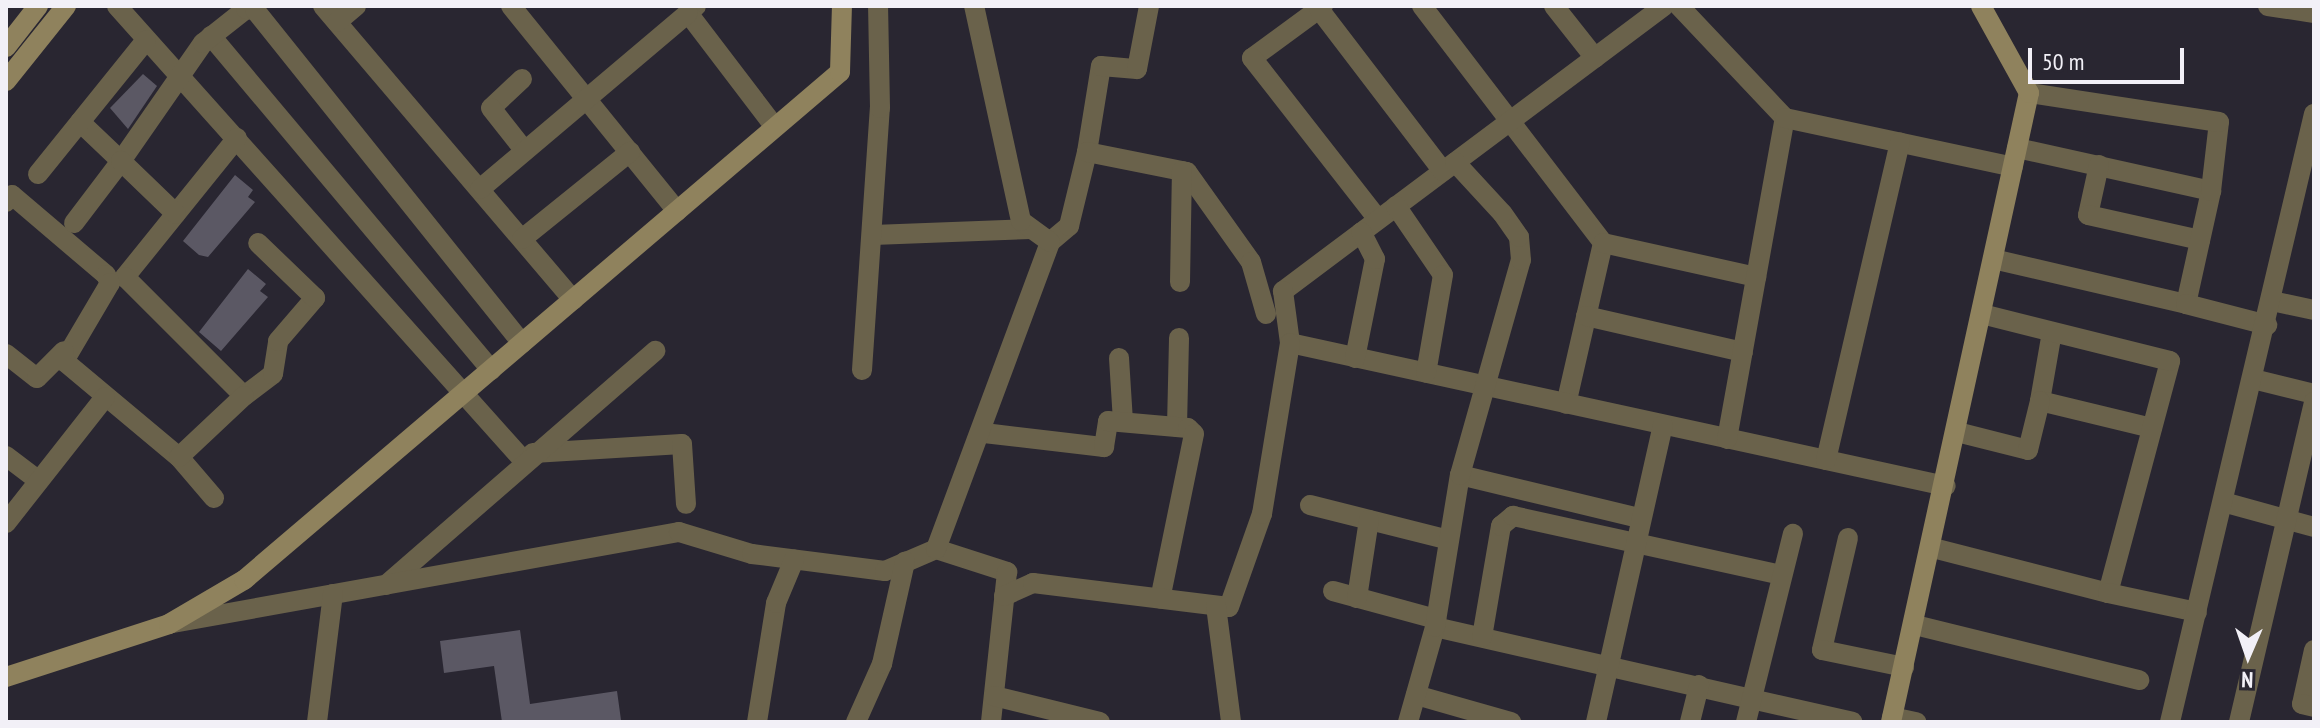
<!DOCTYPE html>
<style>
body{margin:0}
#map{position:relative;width:2320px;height:728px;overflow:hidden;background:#292631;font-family:"PT Sans Narrow",sans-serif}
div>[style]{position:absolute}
.building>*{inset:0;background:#5b5864}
.street>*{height:20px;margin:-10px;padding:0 10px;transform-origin:10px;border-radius:10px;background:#6a624b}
.secondary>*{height:20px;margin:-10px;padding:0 10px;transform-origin:10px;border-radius:10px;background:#8f825d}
span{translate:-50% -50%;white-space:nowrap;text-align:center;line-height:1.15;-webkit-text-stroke:8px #292631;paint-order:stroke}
.frame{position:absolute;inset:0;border:8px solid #f2f0f7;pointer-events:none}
.north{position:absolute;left:2208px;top:616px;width:80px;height:80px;-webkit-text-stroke:6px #292631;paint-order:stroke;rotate:182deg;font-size:22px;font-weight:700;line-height:32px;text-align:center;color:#f2f0f7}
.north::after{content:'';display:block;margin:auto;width:28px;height:36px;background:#f2f0f7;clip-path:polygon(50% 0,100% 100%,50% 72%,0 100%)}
.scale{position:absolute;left:2028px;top:48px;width:156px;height:36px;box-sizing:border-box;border:4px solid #f2f0f7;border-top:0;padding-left:10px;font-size:24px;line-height:28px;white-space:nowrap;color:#f2f0f7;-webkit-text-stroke:6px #292631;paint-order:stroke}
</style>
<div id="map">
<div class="building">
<i style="clip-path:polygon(143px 74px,157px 86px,128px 129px,110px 108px)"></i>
<i style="clip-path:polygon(235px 175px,253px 190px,248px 197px,255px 202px,208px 257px,199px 255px,183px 241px)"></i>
<i style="clip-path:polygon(248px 269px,266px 284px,260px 291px,268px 297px,221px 351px,199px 332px)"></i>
<i style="clip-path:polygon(520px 630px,530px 704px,617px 691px,621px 720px,502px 722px,494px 666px,444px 673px,440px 641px)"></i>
</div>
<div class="street">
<i style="left:117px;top:6px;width:610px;rotate:48.19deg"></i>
<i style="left:323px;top:6px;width:386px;rotate:49.6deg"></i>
<i style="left:511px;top:6px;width:264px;rotate:51deg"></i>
<i style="left:696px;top:6px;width:11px;rotate:139deg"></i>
<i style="left:688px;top:13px;width:143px;rotate:52.7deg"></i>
<i style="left:1323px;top:6px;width:88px;rotate:143.8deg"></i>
<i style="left:1252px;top:58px;width:204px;rotate:52deg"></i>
<i style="left:1422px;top:6px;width:298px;rotate:52.6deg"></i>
<i style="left:1603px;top:243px;width:165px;rotate:102.9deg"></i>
<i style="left:1554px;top:6px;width:66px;rotate:51.7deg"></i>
<i style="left:1664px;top:6px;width:476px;rotate:143.2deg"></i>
<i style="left:1283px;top:291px;width:52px;rotate:82.3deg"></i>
<i style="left:1290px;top:343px;width:671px;rotate:12.3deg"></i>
<i style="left:1679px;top:6px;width:154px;rotate:46.6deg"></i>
<i style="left:2268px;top:6px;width:47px;rotate:8.7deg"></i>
<i style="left:1319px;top:9px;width:204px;rotate:52.6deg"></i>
<i style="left:337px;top:22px;width:25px;rotate:-40deg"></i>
<i style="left:211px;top:36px;width:436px;rotate:50deg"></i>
<i style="left:522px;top:79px;width:42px;rotate:136.9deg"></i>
<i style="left:491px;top:108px;width:53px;rotate:51.8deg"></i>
<i style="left:80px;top:122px;width:57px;rotate:43.6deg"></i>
<i style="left:121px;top:161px;width:144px;rotate:-55.2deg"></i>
<i style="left:203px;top:43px;width:55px;rotate:-38.3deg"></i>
<i style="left:246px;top:9px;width:9px;rotate:6deg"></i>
<i style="left:255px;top:10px;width:427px;rotate:51.3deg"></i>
<i style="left:237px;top:138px;width:179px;rotate:128.9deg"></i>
<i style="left:125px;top:277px;width:168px;rotate:45deg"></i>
<i style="left:244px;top:396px;width:36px;rotate:-37deg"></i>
<i style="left:273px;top:374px;width:33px;rotate:-81deg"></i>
<i style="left:278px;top:341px;width:57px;rotate:-49.3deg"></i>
<i style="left:315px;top:298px;width:79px;rotate:-136deg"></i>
<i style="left:2017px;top:148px;width:199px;rotate:12.5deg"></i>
<i style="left:1087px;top:152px;width:87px;rotate:-80.8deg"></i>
<i style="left:1101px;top:66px;width:36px;rotate:5deg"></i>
<i style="left:1137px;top:69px;width:64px;rotate:-79.2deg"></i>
<i style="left:2099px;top:165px;width:51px;rotate:102.4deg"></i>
<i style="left:2088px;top:215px;width:115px;rotate:12.6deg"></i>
<i style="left:38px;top:174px;width:172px;rotate:-51.1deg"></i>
<i style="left:480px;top:189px;width:272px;rotate:-40.2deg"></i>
<i style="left:6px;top:202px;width:9px;rotate:-49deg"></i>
<i style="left:12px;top:195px;width:123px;rotate:40.4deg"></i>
<i style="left:106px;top:275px;width:9px;rotate:63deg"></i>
<i style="left:110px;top:283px;width:91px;rotate:120.5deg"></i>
<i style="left:64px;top:361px;width:150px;rotate:39.9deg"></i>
<i style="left:1396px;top:206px;width:83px;rotate:55.7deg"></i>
<i style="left:1443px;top:275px;width:99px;rotate:99.8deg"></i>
<i style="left:74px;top:223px;width:78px;rotate:-52.8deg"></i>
<i style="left:121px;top:161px;width:76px;rotate:43.9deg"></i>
<i style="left:873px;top:235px;width:158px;rotate:-2.2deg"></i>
<i style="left:522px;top:239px;width:139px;rotate:-38.9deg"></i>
<i style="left:1050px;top:242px;width:25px;rotate:-40deg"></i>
<i style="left:1069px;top:226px;width:76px;rotate:-76.3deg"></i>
<i style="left:1087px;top:152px;width:102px;rotate:11.3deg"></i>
<i style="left:1187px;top:172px;width:110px;rotate:54.6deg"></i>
<i style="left:1251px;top:262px;width:54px;rotate:73.9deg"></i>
<i style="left:1603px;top:243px;width:157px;rotate:12.5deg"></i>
<i style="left:1993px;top:259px;width:198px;rotate:13.1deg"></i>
<i style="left:2186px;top:304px;width:116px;rotate:-77.5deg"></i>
<i style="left:2211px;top:191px;width:69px;rotate:-83.4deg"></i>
<i style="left:2219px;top:122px;width:192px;rotate:-171.3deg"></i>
<i style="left:1180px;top:282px;width:111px;rotate:-89deg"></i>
<i style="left:2272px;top:301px;width:43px;rotate:12.1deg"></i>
<i style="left:2186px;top:304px;width:84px;rotate:14.5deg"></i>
<i style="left:1586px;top:316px;width:161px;rotate:12.9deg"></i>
<i style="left:2052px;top:332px;width:70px;rotate:99.9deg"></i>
<i style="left:2040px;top:401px;width:115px;rotate:13.6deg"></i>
<i style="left:6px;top:354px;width:39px;rotate:38deg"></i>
<i style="left:37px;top:378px;width:38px;rotate:-45deg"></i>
<i style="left:1119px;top:358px;width:64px;rotate:86.4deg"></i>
<i style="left:1355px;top:358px;width:101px;rotate:-78.6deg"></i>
<i style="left:1375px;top:259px;width:30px;rotate:-117deg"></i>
<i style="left:862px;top:370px;width:263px;rotate:-86.1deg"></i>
<i style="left:880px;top:108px;width:102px;rotate:-91.1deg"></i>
<i style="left:2253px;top:379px;width:63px;rotate:13.8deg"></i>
<i style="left:1177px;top:427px;width:89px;rotate:-88.7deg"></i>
<i style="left:1957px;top:432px;width:73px;rotate:14.2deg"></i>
<i style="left:2028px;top:450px;width:50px;rotate:-76.2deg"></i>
<i style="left:984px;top:433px;width:121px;rotate:6.7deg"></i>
<i style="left:1104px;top:447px;width:26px;rotate:-81deg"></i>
<i style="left:1108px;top:421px;width:80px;rotate:5deg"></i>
<i style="left:1188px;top:428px;width:8px;rotate:45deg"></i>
<i style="left:1194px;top:434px;width:168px;rotate:101.6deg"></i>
<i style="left:1727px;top:439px;width:326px;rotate:-79.8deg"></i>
<i style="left:1785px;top:118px;width:233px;rotate:12.1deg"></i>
<i style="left:533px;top:453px;width:149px;rotate:-3.5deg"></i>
<i style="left:682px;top:444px;width:60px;rotate:86.2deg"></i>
<i style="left:6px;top:456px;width:41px;rotate:37.1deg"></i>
<i style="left:1826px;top:460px;width:326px;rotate:-76.9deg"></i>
<i style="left:1460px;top:475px;width:184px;rotate:13.5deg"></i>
<i style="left:214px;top:498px;width:54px;rotate:-130.5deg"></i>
<i style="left:179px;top:457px;width:89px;rotate:-43.2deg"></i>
<i style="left:2223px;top:502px;width:94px;rotate:15.4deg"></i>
<i style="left:1310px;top:505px;width:143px;rotate:14.1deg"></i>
<i style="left:6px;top:523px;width:160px;rotate:-51.8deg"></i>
<i style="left:1848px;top:538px;width:115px;rotate:103.1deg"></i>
<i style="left:1822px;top:650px;width:84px;rotate:11.7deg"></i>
<i style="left:1933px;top:548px;width:181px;rotate:14.4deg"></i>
<i style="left:2108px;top:593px;width:240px;rotate:-75deg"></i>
<i style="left:2170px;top:361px;width:194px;rotate:-166deg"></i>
<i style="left:936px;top:549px;width:75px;rotate:17.9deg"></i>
<i style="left:1007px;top:572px;width:151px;rotate:96.1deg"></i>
<i style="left:386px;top:585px;width:357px;rotate:-41deg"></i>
<i style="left:1333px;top:591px;width:107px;rotate:15.2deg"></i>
<i style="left:2108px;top:593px;width:91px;rotate:12.1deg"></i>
<i style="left:1004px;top:596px;width:32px;rotate:-24deg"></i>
<i style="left:1033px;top:583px;width:197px;rotate:7deg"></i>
<i style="left:1229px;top:607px;width:99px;rotate:-70.5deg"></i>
<i style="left:1262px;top:514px;width:173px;rotate:-80.7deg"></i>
<i style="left:1357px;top:598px;width:79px;rotate:-81.3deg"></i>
<i style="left:1216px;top:606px;width:117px;rotate:82.6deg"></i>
<i style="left:173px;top:623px;width:514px;rotate:-10.2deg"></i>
<i style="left:679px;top:532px;width:76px;rotate:16.8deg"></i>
<i style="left:752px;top:554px;width:134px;rotate:7.3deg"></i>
<i style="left:885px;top:571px;width:56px;rotate:-23.3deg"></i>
<i style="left:936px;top:549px;width:327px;rotate:-69.6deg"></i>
<i style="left:1050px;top:242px;width:36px;rotate:-144deg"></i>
<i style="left:1021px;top:221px;width:220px;rotate:-102.3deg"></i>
<i style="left:1915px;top:625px;width:231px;rotate:13.8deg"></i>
<i style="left:1435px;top:627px;width:428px;rotate:12.8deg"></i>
<i style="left:1482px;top:637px;width:113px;rotate:-80.3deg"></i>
<i style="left:1501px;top:526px;width:16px;rotate:-40deg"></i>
<i style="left:1513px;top:516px;width:275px;rotate:12.4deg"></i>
<i style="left:2314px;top:650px;width:55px;rotate:102.5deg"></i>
<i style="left:2302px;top:704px;width:12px;rotate:14deg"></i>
<i style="left:1416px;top:695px;width:99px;rotate:15.9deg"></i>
<i style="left:994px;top:696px;width:109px;rotate:13.8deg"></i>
<i style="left:1892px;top:717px;width:25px;rotate:12deg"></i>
<i style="left:317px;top:722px;width:129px;rotate:-82.9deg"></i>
<i style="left:757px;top:722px;width:121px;rotate:-80.9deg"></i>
<i style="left:776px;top:603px;width:47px;rotate:-67.3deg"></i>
<i style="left:856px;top:722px;width:64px;rotate:-65.9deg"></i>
<i style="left:882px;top:664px;width:105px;rotate:-77.3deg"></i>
<i style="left:1408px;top:722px;width:99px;rotate:-74.1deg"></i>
<i style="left:1435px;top:627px;width:154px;rotate:-80.7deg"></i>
<i style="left:1460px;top:475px;width:223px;rotate:-74.2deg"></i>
<i style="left:1521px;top:260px;width:23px;rotate:-95deg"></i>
<i style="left:1519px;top:237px;width:29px;rotate:-125deg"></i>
<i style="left:1502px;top:213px;width:69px;rotate:-132.7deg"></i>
<i style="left:1596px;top:722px;width:304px;rotate:-77.3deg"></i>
<i style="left:1690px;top:722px;width:38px;rotate:-76deg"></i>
<i style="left:1746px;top:722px;width:194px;rotate:-76deg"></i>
<i style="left:2170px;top:722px;width:625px;rotate:-76.68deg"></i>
<i style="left:2239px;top:722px;width:329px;rotate:-76.8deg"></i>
</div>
<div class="secondary">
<i style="left:6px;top:47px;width:52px;rotate:-52deg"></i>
<i style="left:6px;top:81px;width:96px;rotate:-51.3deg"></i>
<i style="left:6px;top:677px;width:171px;rotate:-18deg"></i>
<i style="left:169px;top:624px;width:87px;rotate:-30.4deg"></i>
<i style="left:244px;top:580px;width:783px;rotate:-40.44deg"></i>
<i style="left:840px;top:72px;width:66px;rotate:-88.3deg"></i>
<i style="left:1891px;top:722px;width:644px;rotate:-77.63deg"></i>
<i style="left:2029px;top:93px;width:99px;rotate:-118.9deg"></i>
</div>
<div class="frame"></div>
<div class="north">N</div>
<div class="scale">50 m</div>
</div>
